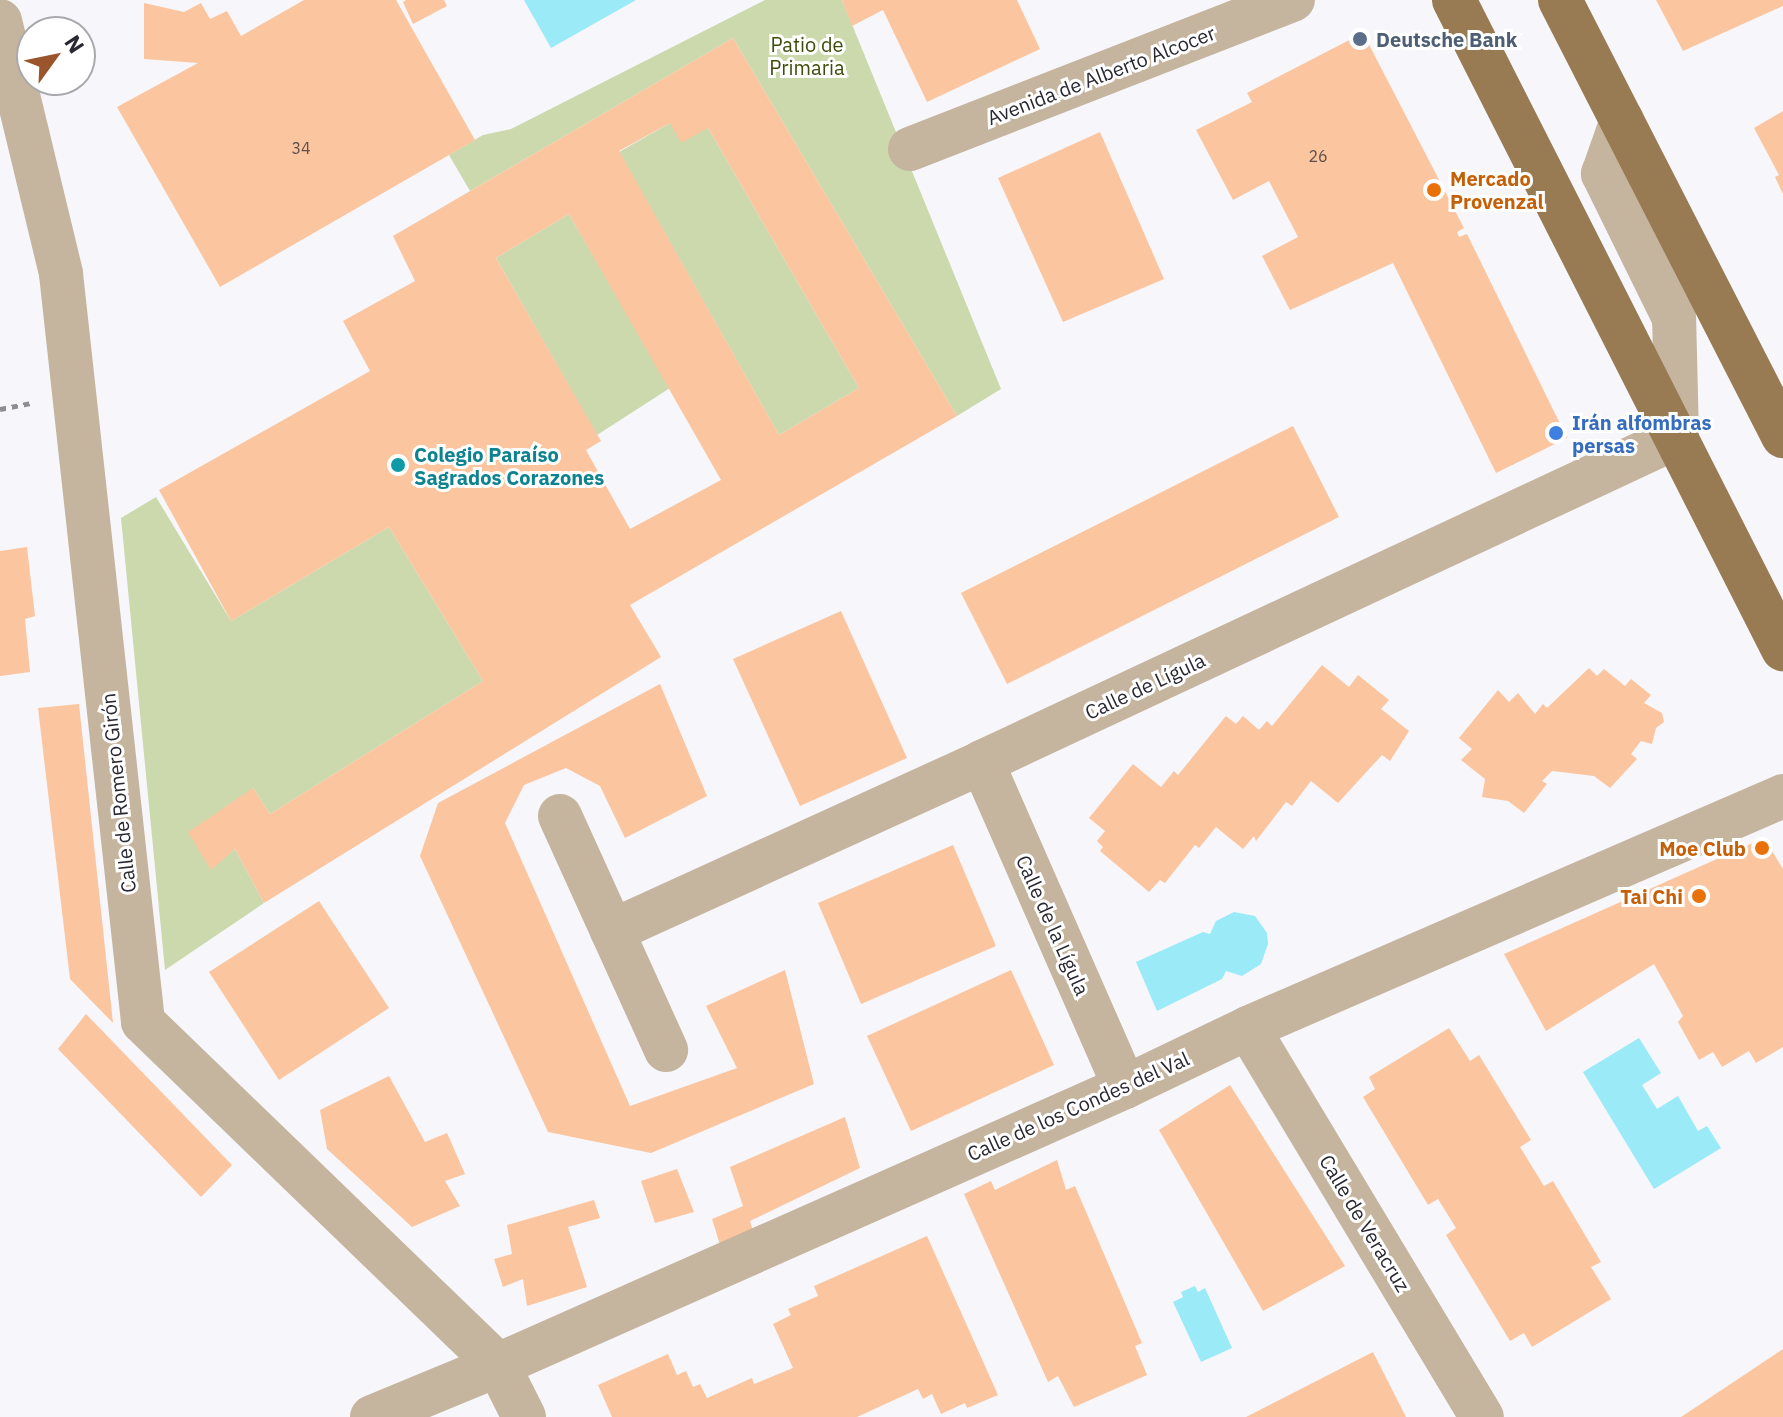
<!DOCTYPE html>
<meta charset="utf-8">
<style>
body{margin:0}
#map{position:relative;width:1783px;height:1417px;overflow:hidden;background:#f6f6fb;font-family:"IBM Plex Sans",sans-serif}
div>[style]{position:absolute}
.green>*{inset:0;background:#cbd9ad}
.water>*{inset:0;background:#9aeaf7}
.building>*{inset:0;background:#fbc69f}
.path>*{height:5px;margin-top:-2.5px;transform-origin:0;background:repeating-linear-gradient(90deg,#8e8d94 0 6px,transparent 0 12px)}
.minor>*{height:44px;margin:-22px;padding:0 22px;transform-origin:22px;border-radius:22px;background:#c5b49e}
.major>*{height:44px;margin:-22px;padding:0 22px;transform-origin:22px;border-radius:22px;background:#997b53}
.dots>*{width:22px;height:22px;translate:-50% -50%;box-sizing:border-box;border:4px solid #fff;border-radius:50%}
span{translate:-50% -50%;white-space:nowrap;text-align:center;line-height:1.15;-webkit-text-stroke:6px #fff;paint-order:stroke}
.number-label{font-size:16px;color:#5e4f4c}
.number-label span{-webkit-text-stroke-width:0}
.service-label{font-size:20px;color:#4e5e75;font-weight:700}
.left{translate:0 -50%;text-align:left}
.park-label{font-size:20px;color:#3f4c0b}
.street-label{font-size:20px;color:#292731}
.food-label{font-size:20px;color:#c56008;font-weight:700}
.right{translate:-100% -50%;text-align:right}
.shop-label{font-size:20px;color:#366cbe;font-weight:700}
.culture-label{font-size:20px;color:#0d838f;font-weight:700}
.north{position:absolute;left:16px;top:16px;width:80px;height:80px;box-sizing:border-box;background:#fff;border:2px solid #a9a9ad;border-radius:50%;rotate:57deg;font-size:22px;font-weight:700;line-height:32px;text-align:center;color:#292731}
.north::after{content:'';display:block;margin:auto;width:28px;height:36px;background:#9b552c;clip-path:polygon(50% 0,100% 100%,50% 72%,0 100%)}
</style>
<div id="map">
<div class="green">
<i style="clip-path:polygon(765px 0,842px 0,1001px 389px,957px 416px,733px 38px,470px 191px,449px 155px,483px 135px,511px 129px)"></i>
<i style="clip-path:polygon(670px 123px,708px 128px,859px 388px,779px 435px,619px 152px)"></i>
<i style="clip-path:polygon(569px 214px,670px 388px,597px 435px,496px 258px)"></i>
<i style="clip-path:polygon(156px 497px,231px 621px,389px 527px,483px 681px,270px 814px,253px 788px,211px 869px,235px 849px,264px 903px,165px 970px,121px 518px)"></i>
</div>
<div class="water">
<i style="clip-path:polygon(524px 0,636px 0,551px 48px)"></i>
<i style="clip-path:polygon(1234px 912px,1255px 916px,1267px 933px,1268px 944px,1261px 964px,1242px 976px,1226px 971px,1222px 979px,1157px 1011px,1136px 962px,1203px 932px,1210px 934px,1216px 921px)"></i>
<i style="clip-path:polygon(1639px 1038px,1661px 1073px,1642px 1085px,1657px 1109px,1678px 1096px,1698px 1131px,1707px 1126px,1721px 1148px,1654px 1189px,1583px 1072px)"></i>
<i style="clip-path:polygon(1195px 1286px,1198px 1292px,1205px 1288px,1232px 1348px,1201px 1362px,1173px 1302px,1183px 1297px,1181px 1292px)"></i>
</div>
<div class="building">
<i style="clip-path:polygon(304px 0,396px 0,475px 140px,220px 287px,117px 107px,198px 63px,144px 59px,144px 3px,184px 12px,201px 3px,210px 19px,227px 11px,241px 36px)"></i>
<i style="clip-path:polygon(406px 0,444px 0,447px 6px,413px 24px,403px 2px)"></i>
<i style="clip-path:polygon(842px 0,1017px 0,1040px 49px,927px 102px,883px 10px,852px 26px)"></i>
<i style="clip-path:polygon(1656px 0,1783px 0,1783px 6px,1683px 51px)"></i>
<i style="clip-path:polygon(1363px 33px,1464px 228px,1457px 232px,1459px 237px,1467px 234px,1567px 438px,1496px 473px,1393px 263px,1290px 310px,1262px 256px,1298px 237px,1269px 181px,1233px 200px,1196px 130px,1252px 102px,1247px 93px)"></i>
<i style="clip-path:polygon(evenodd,733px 38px,957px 416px,630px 605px,661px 657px,264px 903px,235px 849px,211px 870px,188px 832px,253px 788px,270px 814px,483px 681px,389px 527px,231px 621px,159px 490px,370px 371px,343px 321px,415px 281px,393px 236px,733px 38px,670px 123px,681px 143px,708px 128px,859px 388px,779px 435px,619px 151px,670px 123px,733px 38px,569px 214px,721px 480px,630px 529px,586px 450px,601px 441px,496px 258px,569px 214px)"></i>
<i style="clip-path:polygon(1783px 111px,1783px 194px,1775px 177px,1779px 175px,1754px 128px)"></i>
<i style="clip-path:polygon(1100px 132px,1164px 279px,1063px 322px,998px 178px)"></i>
<i style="clip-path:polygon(1293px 426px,1339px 517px,1007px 684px,961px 593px)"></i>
<i style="clip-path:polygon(27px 547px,35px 616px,25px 619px,30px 672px,0 676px,0 551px)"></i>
<i style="clip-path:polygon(841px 611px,907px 758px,800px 806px,733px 659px)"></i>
<i style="clip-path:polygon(1322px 665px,1349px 687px,1358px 675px,1389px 700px,1381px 709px,1409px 731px,1390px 761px,1382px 755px,1338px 803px,1311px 781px,1292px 806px,1286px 802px,1256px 841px,1254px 836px,1243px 849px,1216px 827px,1199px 848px,1195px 845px,1165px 883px,1160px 880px,1149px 892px,1100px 851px,1103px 847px,1097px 841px,1105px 831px,1089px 818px,1133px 764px,1161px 787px,1174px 771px,1178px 775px,1226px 716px,1236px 724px,1243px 716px,1259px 730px,1267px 721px,1272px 726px)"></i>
<i style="clip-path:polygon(1589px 668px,1597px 676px,1604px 669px,1625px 686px,1631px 679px,1651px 695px,1644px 703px,1662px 713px,1664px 722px,1656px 728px,1652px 744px,1641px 741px,1631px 754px,1637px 759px,1610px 788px,1594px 776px,1552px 771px,1542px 781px,1547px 784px,1524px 813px,1508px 801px,1482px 797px,1485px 779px,1461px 760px,1472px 749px,1459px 738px,1498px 690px,1509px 702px,1518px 693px,1535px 714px,1543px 704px,1547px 708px)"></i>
<i style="clip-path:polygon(660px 684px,707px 796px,625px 838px,600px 786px,566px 768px,524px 785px,505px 823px,630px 1106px,737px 1068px,706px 1006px,785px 970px,814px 1084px,651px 1153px,548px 1132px,420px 856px,438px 803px)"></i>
<i style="clip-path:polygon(79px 704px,113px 1023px,70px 979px,38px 708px)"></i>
<i style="clip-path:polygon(1764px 838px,1783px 869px,1783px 1047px,1756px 1063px,1749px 1051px,1722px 1067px,1713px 1052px,1699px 1060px,1678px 1022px,1683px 1016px,1654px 964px,1546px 1031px,1504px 954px)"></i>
<i style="clip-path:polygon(953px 845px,996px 946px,861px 1004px,818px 903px)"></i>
<i style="clip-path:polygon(319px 901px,389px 1008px,279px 1080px,209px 972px)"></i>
<i style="clip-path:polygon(1011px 970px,1054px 1065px,911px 1131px,867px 1036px)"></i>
<i style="clip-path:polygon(86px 1014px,232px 1165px,201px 1197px,58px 1049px)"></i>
<i style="clip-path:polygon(1449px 1028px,1470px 1061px,1479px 1055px,1531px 1140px,1520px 1147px,1544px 1186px,1553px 1181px,1601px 1262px,1591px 1267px,1611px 1299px,1532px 1347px,1524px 1333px,1510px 1341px,1446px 1235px,1456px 1228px,1438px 1199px,1428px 1205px,1363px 1097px,1375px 1089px,1369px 1077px)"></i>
<i style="clip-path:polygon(389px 1076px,425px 1142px,447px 1133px,465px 1174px,445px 1181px,460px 1206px,412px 1227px,327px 1149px,320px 1110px)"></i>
<i style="clip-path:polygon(1230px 1085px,1345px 1266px,1263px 1311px,1159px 1130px)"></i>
<i style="clip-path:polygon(845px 1117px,860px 1168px,750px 1221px,754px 1235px,721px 1248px,712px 1219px,743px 1206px,730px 1167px)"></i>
<i style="clip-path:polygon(1057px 1160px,1066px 1190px,1075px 1186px,1142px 1343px,1135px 1346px,1147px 1375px,1074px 1407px,1058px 1376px,1048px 1382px,964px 1194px,991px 1181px,995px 1190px)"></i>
<i style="clip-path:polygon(677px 1169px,694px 1212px,655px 1223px,641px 1181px)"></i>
<i style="clip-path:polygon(594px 1200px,600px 1218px,568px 1227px,587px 1287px,527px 1306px,523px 1279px,503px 1287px,494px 1259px,512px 1254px,507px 1225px)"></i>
<i style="clip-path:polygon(927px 1236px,998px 1395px,967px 1408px,965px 1403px,941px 1414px,932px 1394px,923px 1399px,918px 1389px,857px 1417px,612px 1417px,598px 1385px,668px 1354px,677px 1375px,686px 1371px,693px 1387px,700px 1384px,707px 1398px,752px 1378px,754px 1384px,793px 1368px,773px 1324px,791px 1315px,788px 1309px,818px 1296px,814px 1286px)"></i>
<i style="clip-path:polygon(1783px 1349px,1783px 1417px,1681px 1417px)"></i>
<i style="clip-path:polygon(1373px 1352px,1406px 1417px,1246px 1417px)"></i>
</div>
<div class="path">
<i style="left:0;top:409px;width:31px;rotate:-11deg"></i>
</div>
<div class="minor">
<i style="left:0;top:21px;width:260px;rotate:76.4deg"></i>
<i style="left:61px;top:274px;width:752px;rotate:83.74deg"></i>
<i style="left:143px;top:1022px;width:494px;rotate:44deg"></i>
<i style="left:498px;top:1365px;width:58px;rotate:63.4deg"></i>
<i style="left:910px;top:149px;width:411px;rotate:-21.3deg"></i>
<i style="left:982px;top:762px;width:355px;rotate:66.3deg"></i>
<i style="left:560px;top:816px;width:257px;rotate:65.6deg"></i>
<i style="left:612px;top:931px;width:407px;rotate:-24.5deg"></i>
<i style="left:982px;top:762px;width:767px;rotate:-25.06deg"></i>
<i style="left:1677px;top:437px;width:119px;rotate:-91.4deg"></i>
<i style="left:1674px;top:318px;width:161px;rotate:-116.2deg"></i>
<i style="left:1603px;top:174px;width:57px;rotate:-70.6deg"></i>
<i style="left:1248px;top:1028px;width:454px;rotate:59deg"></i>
<i style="left:372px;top:1417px;width:136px;rotate:-22.4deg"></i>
<i style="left:498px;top:1365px;width:686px;rotate:-23.91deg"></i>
<i style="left:1125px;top:1087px;width:136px;rotate:-25.6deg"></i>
<i style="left:1248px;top:1028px;width:583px;rotate:-23.44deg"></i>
</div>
<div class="major">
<i style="left:1454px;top:0;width:728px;rotate:63.12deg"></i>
<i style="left:1560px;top:0;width:490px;rotate:62.9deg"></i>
</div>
<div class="dots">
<i style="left:1360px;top:39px;background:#5c6f8a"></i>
<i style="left:1434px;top:190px;background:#e8710a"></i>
<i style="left:1556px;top:433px;background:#3f7fe0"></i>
<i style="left:398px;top:465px;background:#0f9aa8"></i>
<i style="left:1762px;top:848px;background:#e8710a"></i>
<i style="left:1699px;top:896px;background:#e8710a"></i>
</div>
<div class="number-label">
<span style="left:301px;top:148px">34</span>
<span style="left:1318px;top:156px">26</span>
</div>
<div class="service-label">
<span class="left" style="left:1376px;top:39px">Deutsche Bank</span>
</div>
<div class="park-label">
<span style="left:807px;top:56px">Patio de<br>Primaria</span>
</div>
<div class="street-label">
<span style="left:1101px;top:75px;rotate:-21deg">Avenida de Alberto Alcocer</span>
<span style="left:1145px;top:686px;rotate:-25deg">Calle de Lígula</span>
<span style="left:118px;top:793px;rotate:-96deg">Calle de Romero Girón</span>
<span style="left:1053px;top:925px;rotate:66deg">Calle de la Lígula</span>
<span style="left:1078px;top:1106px;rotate:-24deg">Calle de los Condes del Val</span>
<span style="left:1365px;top:1223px;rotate:59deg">Calle de Veracruz</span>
</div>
<div class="food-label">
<span class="left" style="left:1450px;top:190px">Mercado<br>Provenzal</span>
<span class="right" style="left:1746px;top:848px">Moe Club</span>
<span class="right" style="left:1683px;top:896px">Tai Chi</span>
</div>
<div class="shop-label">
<span class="left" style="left:1572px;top:434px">Irán alfombras<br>persas</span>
</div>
<div class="culture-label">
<span class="left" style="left:414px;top:466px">Colegio Paraíso<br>Sagrados Corazones</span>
</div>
<div class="north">N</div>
</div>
